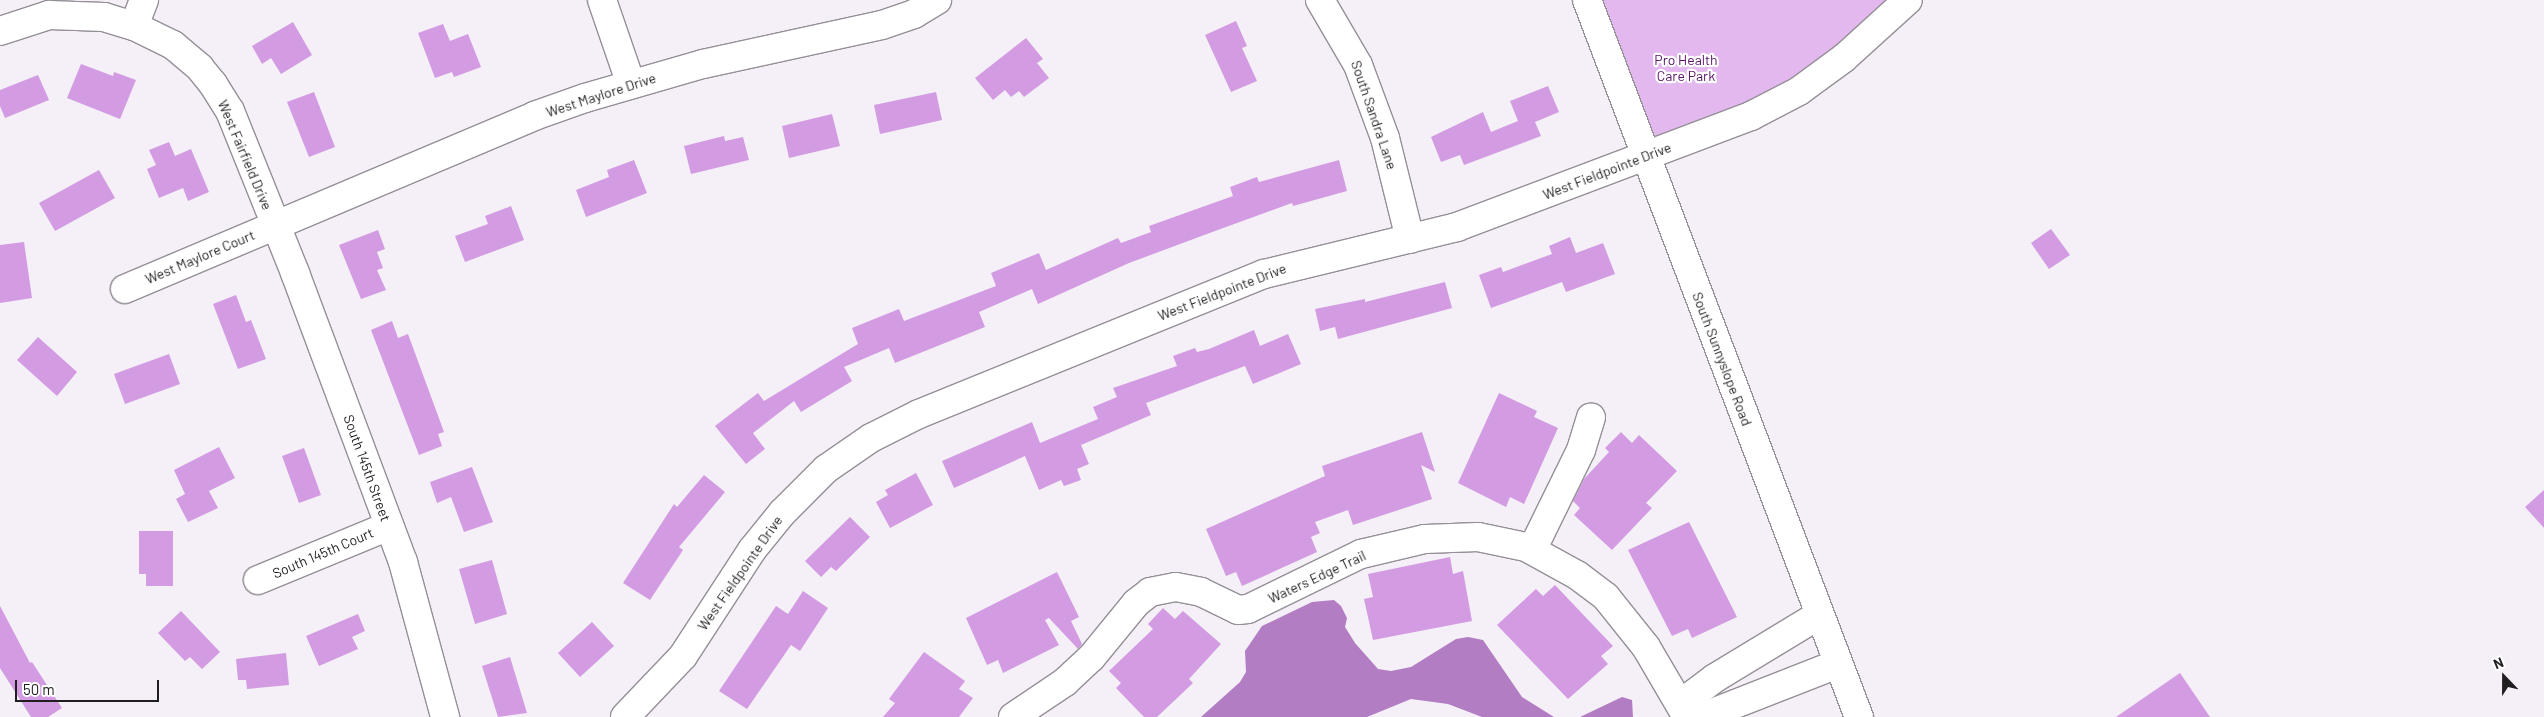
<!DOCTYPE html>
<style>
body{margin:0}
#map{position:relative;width:2544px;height:717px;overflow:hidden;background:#f5eff7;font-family:Barlow,sans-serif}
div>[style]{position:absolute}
.green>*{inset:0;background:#e3b8ef}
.water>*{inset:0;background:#b27dc2}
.building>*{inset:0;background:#d29be2}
.roads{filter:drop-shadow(1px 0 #958f97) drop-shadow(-1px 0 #958f97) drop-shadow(0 1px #958f97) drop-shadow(0 -1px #958f97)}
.minor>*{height:28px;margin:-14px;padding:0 14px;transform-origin:14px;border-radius:14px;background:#fff}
span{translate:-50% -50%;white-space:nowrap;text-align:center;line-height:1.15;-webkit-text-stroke:4.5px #fff;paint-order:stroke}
.park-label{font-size:14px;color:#571468}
.street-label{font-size:14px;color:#201e21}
.north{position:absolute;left:2479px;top:652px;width:50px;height:50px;-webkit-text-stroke:4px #fff;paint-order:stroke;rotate:338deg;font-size:14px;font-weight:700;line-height:20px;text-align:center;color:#201e21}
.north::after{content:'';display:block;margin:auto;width:18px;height:22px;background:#201e21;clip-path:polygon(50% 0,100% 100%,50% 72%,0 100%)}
.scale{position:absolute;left:15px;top:680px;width:144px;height:22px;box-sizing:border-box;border:2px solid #201e21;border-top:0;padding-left:6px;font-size:15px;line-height:18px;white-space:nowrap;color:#201e21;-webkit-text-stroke:4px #fff;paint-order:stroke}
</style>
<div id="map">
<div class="green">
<i style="clip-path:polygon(1587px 0,1908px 0,1844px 58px,1645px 154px)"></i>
</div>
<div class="water">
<i style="clip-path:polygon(1334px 600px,1341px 606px,1347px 618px,1345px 627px,1355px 643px,1378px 669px,1391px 671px,1411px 667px,1456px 639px,1468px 637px,1483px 640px,1522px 697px,1554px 717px,1482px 717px,1448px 704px,1411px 699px,1367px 717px,1201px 717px,1240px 682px,1246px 672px,1245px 651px,1262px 626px,1312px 602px)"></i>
<i style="clip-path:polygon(1622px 697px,1632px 700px,1633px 717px,1580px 717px)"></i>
</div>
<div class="building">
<i style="clip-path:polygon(1236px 21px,1247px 46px,1242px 48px,1257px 81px,1231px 92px,1205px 35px)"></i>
<i style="clip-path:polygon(293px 22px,312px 55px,281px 74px,271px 58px,262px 64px,252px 46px)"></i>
<i style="clip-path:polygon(443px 24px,450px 41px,468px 34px,481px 67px,454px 77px,452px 72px,435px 78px,418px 33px)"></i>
<i style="clip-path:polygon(1026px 38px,1043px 59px,1037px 63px,1049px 78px,1024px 97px,1019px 91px,1011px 97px,1005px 90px,993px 100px,975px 78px)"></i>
<i style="clip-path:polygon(81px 64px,113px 76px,114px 72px,136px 80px,120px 119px,67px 98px)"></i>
<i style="clip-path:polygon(38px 75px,49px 100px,5px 118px,0 106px,0 90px)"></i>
<i style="clip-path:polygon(1548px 86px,1559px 112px,1535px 122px,1541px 136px,1464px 165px,1460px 155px,1441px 162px,1431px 137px,1483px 112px,1491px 132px,1518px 121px,1510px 101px)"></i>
<i style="clip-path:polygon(314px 92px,335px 147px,309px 157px,287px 102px)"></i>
<i style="clip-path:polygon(936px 92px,942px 120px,880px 134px,874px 105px)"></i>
<i style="clip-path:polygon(832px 114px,840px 146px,789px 158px,782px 126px)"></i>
<i style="clip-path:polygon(724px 136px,725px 141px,743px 137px,749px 160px,691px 174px,684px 146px)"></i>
<i style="clip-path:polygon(169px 142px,175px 156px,191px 149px,209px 192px,188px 201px,183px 188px,159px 198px,147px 169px,156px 165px,149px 150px)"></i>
<i style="clip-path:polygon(634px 160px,647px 193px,586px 217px,576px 190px,609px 177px,607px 170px)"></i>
<i style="clip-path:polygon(1339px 160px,1347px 191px,1293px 206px,1292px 203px,1215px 231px,1129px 263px,1038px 304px,1032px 289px,979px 312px,985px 327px,895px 363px,889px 348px,844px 367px,852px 381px,801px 412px,794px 401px,753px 433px,765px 449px,746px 464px,715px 426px,758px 393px,764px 401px,858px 344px,852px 328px,899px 309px,904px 321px,996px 286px,991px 273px,1039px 253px,1046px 270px,1118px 238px,1121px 243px,1151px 232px,1149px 226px,1233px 196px,1230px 187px,1257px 177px,1259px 182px)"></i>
<i style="clip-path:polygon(99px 170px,115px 198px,55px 231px,39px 203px)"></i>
<i style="clip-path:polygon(511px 206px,524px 240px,465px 262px,455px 236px,488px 224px,485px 216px)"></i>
<i style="clip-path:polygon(2051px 229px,2070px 255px,2049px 269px,2031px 243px)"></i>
<i style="clip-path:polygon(378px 230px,385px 249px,377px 252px,383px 268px,377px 270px,386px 290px,361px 299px,339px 245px)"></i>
<i style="clip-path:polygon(1570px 237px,1576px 253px,1603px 243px,1615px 274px,1566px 292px,1562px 282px,1491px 308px,1479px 275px,1501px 267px,1503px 272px,1552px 254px,1549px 246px)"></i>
<i style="clip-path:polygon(24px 242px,32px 298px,0 303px,0 245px)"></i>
<i style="clip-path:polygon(1445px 282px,1452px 308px,1338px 339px,1335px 327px,1320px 331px,1315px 309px,1365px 299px,1365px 302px)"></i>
<i style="clip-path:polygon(236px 295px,246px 322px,251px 320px,266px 359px,238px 369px,213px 304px)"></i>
<i style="clip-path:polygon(392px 321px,398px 338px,408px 334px,444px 432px,438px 434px,442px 446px,419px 455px,371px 330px)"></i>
<i style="clip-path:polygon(1254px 330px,1260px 346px,1288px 334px,1301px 364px,1253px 384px,1245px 366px,1146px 403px,1151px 415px,1081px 445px,1089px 464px,1077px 469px,1081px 480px,1064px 486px,1061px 480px,1039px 490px,1025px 456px,954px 488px,942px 461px,1032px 422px,1040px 443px,1098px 419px,1093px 407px,1117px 397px,1113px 388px,1177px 366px,1173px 356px,1195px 348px,1197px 352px,1209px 349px)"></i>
<i style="clip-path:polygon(38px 337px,77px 372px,57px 396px,17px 360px)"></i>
<i style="clip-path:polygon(169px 354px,180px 384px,125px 404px,114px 374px)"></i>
<i style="clip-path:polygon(1499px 393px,1537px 411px,1534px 417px,1558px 428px,1524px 504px,1510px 497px,1506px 507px,1458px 483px)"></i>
<i style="clip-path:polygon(1422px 432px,1435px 472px,1421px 465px,1432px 499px,1353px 525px,1348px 510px,1315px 522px,1320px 533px,1311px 537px,1317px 552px,1242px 586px,1236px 572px,1226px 576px,1206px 529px,1325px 476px,1322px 466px)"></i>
<i style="clip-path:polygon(1621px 432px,1632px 443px,1639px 435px,1677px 471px,1646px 503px,1652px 508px,1612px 550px,1574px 515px,1580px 508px,1573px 501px,1584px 479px,1609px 452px,1605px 448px)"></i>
<i style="clip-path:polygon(219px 447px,235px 478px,209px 491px,218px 508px,188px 522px,176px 499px,185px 494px,174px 470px)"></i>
<i style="clip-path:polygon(304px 448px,321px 495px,299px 503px,282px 456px)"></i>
<i style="clip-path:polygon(472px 467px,493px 522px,464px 532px,451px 497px,437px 503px,430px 482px)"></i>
<i style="clip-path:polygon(916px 473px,933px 505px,890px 528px,876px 502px,888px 495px,885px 490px)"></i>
<i style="clip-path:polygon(704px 475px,725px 492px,679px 547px,683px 550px,650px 600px,623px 583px,674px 504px,677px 507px)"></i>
<i style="clip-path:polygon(2544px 490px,2544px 528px,2525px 507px)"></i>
<i style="clip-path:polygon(850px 517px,870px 537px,836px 571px,831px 567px,821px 577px,805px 561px)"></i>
<i style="clip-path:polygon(1689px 522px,1737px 617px,1692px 638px,1688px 629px,1672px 636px,1628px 550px)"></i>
<i style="clip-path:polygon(139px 531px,173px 531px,173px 586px,146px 586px,146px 574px,139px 574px)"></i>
<i style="clip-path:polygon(1450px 557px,1453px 574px,1463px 571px,1472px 621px,1373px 640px,1364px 599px,1373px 597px,1368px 574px)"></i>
<i style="clip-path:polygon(492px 560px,507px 614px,475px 624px,459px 569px)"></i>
<i style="clip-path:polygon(1057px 572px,1079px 617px,1071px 621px,1082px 644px,1078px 649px,1049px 618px,1045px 620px,1059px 645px,1003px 673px,998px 660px,987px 665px,966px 618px)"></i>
<i style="clip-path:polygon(1555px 585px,1613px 646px,1601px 656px,1608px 664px,1568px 699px,1497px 625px,1536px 589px,1543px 596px)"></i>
<i style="clip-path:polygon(803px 591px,828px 608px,800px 651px,791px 645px,747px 709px,719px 691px,776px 606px,788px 614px)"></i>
<i style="clip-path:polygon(0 606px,30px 663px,32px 662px,62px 708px,48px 717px,31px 717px,0 668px)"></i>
<i style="clip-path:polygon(1163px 608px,1175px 619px,1183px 611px,1221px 644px,1189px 679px,1193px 683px,1157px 717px,1144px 717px,1116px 688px,1121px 683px,1109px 671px,1153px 629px,1148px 624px)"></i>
<i style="clip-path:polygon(181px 611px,220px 652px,202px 669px,190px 657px,185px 661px,158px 633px)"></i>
<i style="clip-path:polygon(358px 614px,365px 631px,352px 637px,358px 649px,319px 666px,306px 636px)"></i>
<i style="clip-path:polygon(592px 622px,614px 646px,580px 677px,558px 653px)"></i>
<i style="clip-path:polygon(924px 652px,965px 681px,959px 689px,973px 698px,959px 717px,883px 717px,895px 703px,889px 699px)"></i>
<i style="clip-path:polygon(286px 653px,289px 685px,247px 689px,246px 680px,238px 680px,236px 659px)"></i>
<i style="clip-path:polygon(510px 657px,527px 713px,498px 717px,482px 666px)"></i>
<i style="clip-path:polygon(2180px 673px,2210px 717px,2116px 717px)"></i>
</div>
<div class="roads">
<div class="minor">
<i style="left:602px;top:0;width:89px;rotate:71deg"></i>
<i style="left:1320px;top:0;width:75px;rotate:59.7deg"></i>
<i style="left:1358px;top:65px;width:78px;rotate:69.7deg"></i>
<i style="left:1385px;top:138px;width:104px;rotate:76.1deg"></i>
<i style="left:1587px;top:0;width:767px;rotate:69.23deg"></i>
<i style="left:134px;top:26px;width:28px;rotate:-69deg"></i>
<i style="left:0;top:31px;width:52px;rotate:-18.1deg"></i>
<i style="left:49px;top:15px;width:55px;rotate:2.1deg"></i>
<i style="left:104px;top:17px;width:31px;rotate:17deg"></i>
<i style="left:134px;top:26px;width:43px;rotate:26deg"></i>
<i style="left:173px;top:45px;width:35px;rotate:40deg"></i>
<i style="left:200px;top:68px;width:21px;rotate:51deg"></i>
<i style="left:213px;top:84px;width:32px;rotate:58deg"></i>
<i style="left:230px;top:111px;width:175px;rotate:68.1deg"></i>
<i style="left:295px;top:273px;width:309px;rotate:69.5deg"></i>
<i style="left:403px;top:562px;width:161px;rotate:74.8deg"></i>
<i style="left:125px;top:289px;width:444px;rotate:-22.9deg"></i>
<i style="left:534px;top:116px;width:54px;rotate:-19.4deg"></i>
<i style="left:585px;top:98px;width:123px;rotate:-16.1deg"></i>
<i style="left:703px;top:64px;width:183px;rotate:-12.3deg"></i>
<i style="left:882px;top:25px;width:34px;rotate:-19deg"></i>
<i style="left:914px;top:14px;width:27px;rotate:-31deg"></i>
<i style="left:1532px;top:550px;width:111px;rotate:-63.9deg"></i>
<i style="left:1581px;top:450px;width:34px;rotate:-73deg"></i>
<i style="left:258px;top:580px;width:142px;rotate:-22.4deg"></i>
<i style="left:625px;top:717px;width:84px;rotate:-46.4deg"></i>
<i style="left:683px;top:656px;width:126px;rotate:-56.9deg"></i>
<i style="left:752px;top:550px;width:48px;rotate:-51deg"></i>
<i style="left:782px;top:513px;width:62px;rotate:-45deg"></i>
<i style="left:826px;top:469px;width:55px;rotate:-34.6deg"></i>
<i style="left:871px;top:438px;width:54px;rotate:-26.6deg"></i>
<i style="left:919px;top:414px;width:372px;rotate:-22.1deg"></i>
<i style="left:1264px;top:274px;width:199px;rotate:-13.7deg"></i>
<i style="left:1457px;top:227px;width:314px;rotate:-20.7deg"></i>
<i style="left:1751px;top:116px;width:54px;rotate:-27.5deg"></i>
<i style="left:1799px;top:91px;width:56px;rotate:-36.3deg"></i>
<i style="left:1844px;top:58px;width:86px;rotate:-42.2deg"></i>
<i style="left:1013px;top:717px;width:63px;rotate:-33.9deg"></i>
<i style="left:1065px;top:682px;width:35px;rotate:-43deg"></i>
<i style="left:1091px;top:658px;width:71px;rotate:-50.7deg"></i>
<i style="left:1136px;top:603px;width:18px;rotate:-38deg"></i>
<i style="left:1150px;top:592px;width:26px;rotate:-11deg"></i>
<i style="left:1176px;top:587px;width:25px;rotate:11deg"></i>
<i style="left:1201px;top:592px;width:41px;rotate:25.9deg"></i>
<i style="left:1238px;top:610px;width:10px;rotate:-6deg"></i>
<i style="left:1248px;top:609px;width:126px;rotate:-26deg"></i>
<i style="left:1361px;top:554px;width:66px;rotate:-13.2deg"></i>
<i style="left:1425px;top:539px;width:53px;rotate:-2.2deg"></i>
<i style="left:1478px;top:537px;width:49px;rotate:11.8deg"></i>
<i style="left:1526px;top:547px;width:58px;rotate:28.8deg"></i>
<i style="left:1577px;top:575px;width:36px;rotate:37deg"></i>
<i style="left:1606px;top:597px;width:64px;rotate:51.3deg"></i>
<i style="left:1646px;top:647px;width:81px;rotate:59.6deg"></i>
<i style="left:1687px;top:717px;width:21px;rotate:-79deg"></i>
<i style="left:1691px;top:696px;width:30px;rotate:-37deg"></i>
<i style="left:1715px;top:678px;width:122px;rotate:-31.2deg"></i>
<i style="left:1702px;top:717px;width:145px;rotate:-21.4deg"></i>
</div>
</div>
<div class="park-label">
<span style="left:1686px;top:68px">Pro Health<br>Care Park</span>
</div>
<div class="street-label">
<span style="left:601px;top:95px;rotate:-18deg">West Maylore Drive</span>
<span style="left:1374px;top:115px;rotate:71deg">South Sandra Lane</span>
<span style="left:245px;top:155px;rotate:67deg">West Fairfield Drive</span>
<span style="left:1607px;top:171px;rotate:-21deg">West Fieldpointe Drive</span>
<span style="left:200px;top:257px;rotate:-23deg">West Maylore Court</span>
<span style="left:1222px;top:292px;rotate:-21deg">West Fieldpointe Drive</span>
<span style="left:1722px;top:359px;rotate:69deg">South Sunnyslope Road</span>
<span style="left:367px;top:468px;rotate:70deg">South 145th Street</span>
<span style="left:323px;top:553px;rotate:-23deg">South 145th Court</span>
<span style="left:740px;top:573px;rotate:-55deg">West Fieldpointe Drive</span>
<span style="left:1317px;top:577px;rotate:-25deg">Waters Edge Trail</span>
</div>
<div class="north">N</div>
<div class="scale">50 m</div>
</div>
